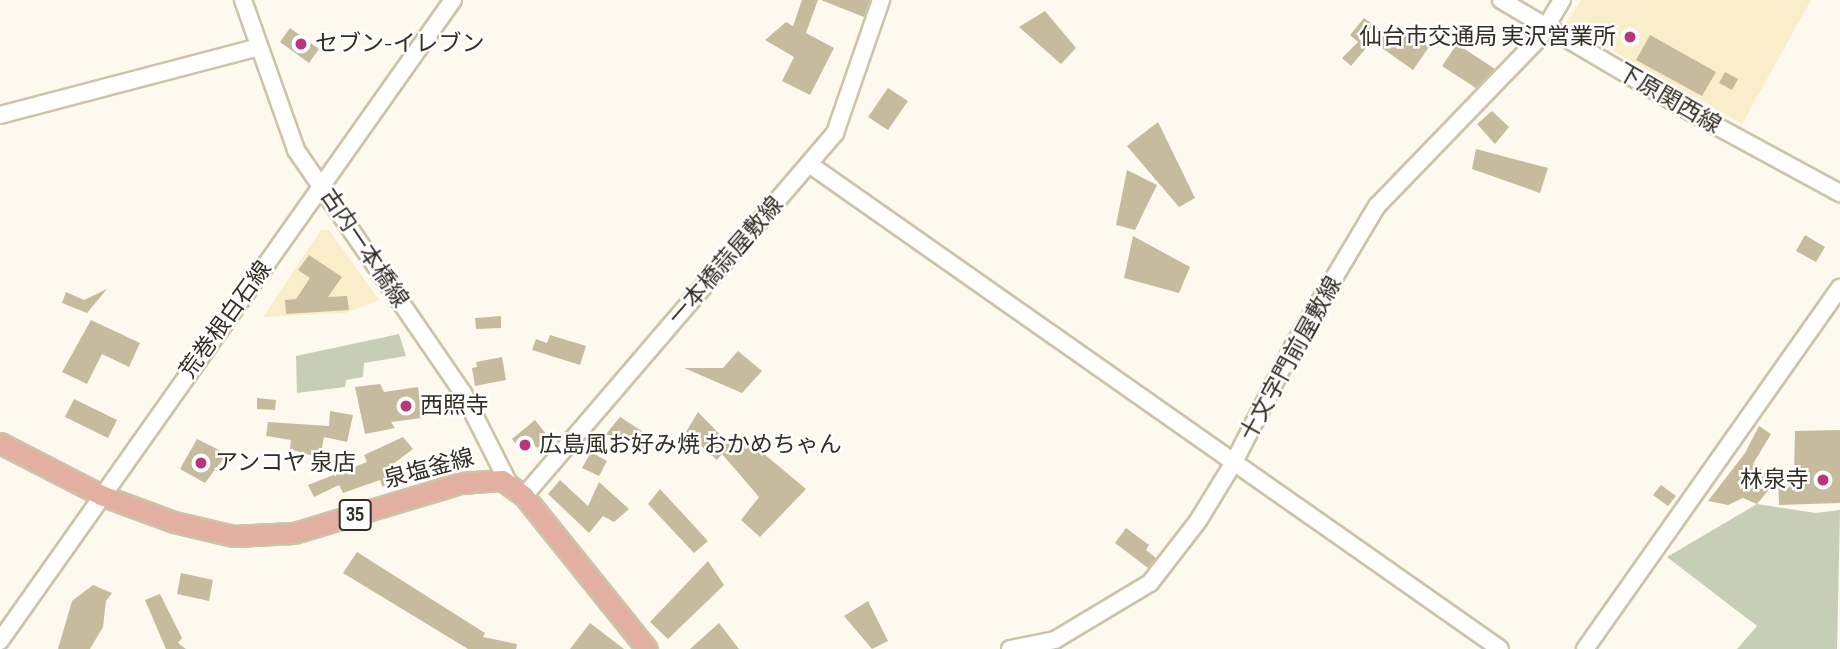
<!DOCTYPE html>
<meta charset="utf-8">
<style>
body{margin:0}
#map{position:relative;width:1840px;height:649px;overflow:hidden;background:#fdf9ee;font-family:"Sofia Sans Condensed","Noto Sans JP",sans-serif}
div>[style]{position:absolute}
.built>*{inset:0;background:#faedca}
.green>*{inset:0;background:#c6cfb5}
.building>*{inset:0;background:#c6bb9c}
.roads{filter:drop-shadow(2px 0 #cdc3a8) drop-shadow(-2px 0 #cdc3a8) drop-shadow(0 2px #cdc3a8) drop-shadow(0 -2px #cdc3a8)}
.minor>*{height:16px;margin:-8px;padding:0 8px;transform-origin:8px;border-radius:8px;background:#fff}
.major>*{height:19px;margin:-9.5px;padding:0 9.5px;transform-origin:9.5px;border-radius:9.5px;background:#e2afa1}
.dots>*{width:19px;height:19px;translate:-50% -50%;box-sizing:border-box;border:4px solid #fff;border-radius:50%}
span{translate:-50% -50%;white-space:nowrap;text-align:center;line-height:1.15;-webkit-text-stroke:5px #fff;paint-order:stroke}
.shield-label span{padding:2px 5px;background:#fff;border:2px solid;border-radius:5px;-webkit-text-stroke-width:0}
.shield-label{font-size:21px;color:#322e24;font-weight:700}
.poi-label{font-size:23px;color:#322e24}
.right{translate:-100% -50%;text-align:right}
.left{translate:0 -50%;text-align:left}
.street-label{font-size:23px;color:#322e24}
</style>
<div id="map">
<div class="built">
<i style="clip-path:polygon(1581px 0,1811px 0,1742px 124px,1566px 24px)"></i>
<i style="clip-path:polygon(321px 230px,329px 230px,379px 300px,345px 313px,263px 317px)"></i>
</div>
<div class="green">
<i style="clip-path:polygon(399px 334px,406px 356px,364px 363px,363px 377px,346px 380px,345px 387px,297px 393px,296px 356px)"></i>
<i style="clip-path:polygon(1757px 504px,1816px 513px,1840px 510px,1837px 649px,1737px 649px,1757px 626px,1667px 557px)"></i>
</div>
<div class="building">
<i style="clip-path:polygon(802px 0,818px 0,806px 33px,834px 48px,810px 95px,782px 81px,794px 57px,765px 40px,786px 22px,793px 26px)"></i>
<i style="clip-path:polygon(821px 0,870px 0,864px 17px)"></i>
<i style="clip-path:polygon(1045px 11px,1076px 48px,1061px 64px,1019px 27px)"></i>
<i style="clip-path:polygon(1364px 18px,1394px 40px,1400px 30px,1429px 47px,1413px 70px,1372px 41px,1351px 66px,1342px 58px,1358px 42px,1350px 35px)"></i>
<i style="clip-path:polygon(290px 28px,319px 49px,309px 63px,280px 42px)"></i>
<i style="clip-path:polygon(1650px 35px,1716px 72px,1702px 96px,1636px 60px)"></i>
<i style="clip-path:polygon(1457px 44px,1495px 69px,1476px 88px,1442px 66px)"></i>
<i style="clip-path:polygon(1725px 72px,1738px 79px,1732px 90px,1719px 83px)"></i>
<i style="clip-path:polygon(888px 88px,908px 101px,888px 130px,868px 117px)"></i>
<i style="clip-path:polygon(1492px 111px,1509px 127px,1495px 144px,1477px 124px)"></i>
<i style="clip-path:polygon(1158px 122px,1195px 198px,1179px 207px,1127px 146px)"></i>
<i style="clip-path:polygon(1476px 149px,1548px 168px,1540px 193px,1472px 169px)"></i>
<i style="clip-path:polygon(1127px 170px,1157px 185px,1135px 230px,1116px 225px)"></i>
<i style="clip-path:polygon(1805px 235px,1825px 247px,1816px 262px,1796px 251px)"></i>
<i style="clip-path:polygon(1133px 236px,1190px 267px,1179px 293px,1124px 278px)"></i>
<i style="clip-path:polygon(309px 255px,342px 277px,328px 297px,347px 296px,349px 310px,286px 314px,285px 300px,296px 299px,310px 278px,298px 270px)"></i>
<i style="clip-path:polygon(107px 289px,87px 313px,62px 303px,66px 292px,84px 300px)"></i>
<i style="clip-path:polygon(501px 316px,501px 328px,476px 329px,475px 318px)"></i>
<i style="clip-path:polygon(91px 320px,140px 343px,129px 367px,102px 354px,87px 384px,62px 372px)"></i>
<i style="clip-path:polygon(550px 335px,586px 346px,580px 365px,532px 350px,536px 339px,547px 343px)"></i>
<i style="clip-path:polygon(738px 351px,762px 371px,742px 393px,684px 368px,723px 368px)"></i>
<i style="clip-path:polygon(502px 357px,506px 380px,475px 386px,472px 368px,477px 367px,476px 362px)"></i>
<i style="clip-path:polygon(380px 384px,384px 392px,418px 387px,422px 418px,391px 422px,395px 428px,365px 434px,355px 387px)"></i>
<i style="clip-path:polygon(257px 398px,276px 400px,275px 410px,257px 409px)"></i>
<i style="clip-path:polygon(74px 399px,117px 420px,108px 438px,65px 417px)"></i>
<i style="clip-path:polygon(330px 411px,353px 415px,347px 442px,324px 437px,320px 458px,290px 449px,291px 440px,266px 436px,268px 422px,329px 426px)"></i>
<i style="clip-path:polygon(698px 412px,736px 451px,745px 438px,806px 489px,760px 537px,741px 520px,759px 497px,722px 454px,717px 460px,686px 432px)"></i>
<i style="clip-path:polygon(620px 417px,651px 437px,643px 455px,606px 434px)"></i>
<i style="clip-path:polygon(535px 420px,550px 439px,537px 448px,533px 444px,522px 451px,512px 439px)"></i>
<i style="clip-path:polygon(1759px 426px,1771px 434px,1753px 464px,1777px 480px,1757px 504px,1743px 498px,1728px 505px,1708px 501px,1745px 453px)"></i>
<i style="clip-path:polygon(1840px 430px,1840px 503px,1779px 505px,1778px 477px,1794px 477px,1795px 431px)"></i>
<i style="clip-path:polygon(403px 437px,413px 449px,388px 468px,395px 482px,383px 488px,380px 480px,343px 493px,339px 485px,314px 497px,308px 485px,367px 462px,364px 455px)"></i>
<i style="clip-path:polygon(197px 439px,227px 454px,205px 483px,180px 469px)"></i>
<i style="clip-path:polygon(591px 452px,607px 461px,599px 476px,582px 468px)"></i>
<i style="clip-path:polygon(560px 480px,588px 506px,599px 482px,629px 509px,614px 522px,603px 516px,589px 533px,548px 494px)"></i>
<i style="clip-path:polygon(1661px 485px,1676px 496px,1668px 506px,1653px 495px)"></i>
<i style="clip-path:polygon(660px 489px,708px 541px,694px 553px,648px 504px)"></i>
<i style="clip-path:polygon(1126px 528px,1149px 545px,1146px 550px,1156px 558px,1148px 568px,1115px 543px)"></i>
<i style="clip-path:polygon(357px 552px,485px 633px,483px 637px,517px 644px,516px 649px,468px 649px,343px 573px)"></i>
<i style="clip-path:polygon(708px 561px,724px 585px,668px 639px,650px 622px)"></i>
<i style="clip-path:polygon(181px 573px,213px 580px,209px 601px,177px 594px)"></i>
<i style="clip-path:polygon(93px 585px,112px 593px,106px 601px,103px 627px,90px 649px,58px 649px,72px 601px)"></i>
<i style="clip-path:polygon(160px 594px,182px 638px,178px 643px,186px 649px,166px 649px,145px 600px)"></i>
<i style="clip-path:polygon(868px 601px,888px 641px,872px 649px,844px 616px)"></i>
<i style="clip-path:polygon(590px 623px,624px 649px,570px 649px)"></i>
<i style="clip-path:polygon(719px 623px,739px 649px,690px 649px)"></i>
</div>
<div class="roads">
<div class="minor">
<i style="left:243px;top:0;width:159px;rotate:70.5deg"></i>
<i style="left:296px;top:150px;width:295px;rotate:55.5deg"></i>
<i style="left:463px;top:393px;width:102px;rotate:63.2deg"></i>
<i style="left:1501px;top:0;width:229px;rotate:30.5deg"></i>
<i style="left:1698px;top:116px;width:162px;rotate:28.5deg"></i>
<i style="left:0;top:115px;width:268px;rotate:-14.7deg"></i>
<i style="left:809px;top:164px;width:844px;rotate:35.06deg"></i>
<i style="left:524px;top:496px;width:478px;rotate:-49.4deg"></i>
<i style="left:835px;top:133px;width:141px;rotate:-70.9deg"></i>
<i style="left:0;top:641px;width:785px;rotate:-54.75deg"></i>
<i style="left:1010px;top:649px;width:46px;rotate:-11.3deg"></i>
<i style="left:1055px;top:640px;width:111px;rotate:-31deg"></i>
<i style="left:1150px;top:583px;width:78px;rotate:-52.3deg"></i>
<i style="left:1198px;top:521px;width:69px;rotate:-58.6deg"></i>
<i style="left:1234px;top:462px;width:131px;rotate:-62.9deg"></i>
<i style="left:1294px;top:345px;width:162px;rotate:-59.2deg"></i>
<i style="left:1377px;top:206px;width:235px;rotate:-46deg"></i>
<i style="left:1540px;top:37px;width:43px;rotate:-59.3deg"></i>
<i style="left:1585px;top:649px;width:442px;rotate:-54.8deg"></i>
</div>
<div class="major">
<i style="left:0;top:443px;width:114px;rotate:27.2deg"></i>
<i style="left:101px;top:495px;width:78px;rotate:20.3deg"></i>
<i style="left:174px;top:522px;width:61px;rotate:13.3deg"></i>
<i style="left:233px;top:536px;width:61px;rotate:-2.8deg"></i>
<i style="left:294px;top:533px;width:174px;rotate:-16.7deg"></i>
<i style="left:461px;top:483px;width:41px;rotate:-4.2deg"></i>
<i style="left:502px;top:480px;width:27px;rotate:36deg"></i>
<i style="left:524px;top:496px;width:196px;rotate:51.2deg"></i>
</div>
</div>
<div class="dots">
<i style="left:1630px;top:37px;background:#ba357a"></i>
<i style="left:301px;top:44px;background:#ba357a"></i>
<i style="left:406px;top:406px;background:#ba357a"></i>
<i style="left:525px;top:445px;background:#ba357a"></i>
<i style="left:201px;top:463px;background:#ba357a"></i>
<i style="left:1823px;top:480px;background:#ba357a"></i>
</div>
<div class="shield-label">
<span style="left:355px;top:515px">35</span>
</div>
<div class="poi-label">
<span class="right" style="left:1616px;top:37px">仙台市交通局 実沢営業所</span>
<span class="left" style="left:315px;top:44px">セブン-イレブン</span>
<span class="left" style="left:420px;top:406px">西照寺</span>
<span class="left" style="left:539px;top:445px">広島風お好み焼 おかめちゃん</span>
<span class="left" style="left:215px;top:463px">アンコヤ 泉店</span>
<span class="right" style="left:1809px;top:480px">林泉寺</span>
</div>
<div class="street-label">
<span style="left:1669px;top:99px;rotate:30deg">下原関西線</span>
<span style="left:364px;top:248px;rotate:56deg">古内一本橋線</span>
<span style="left:726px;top:261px;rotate:-49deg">一本橋蒜屋敷線</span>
<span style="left:226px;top:320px;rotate:-54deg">荒巻根白石線</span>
<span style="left:1291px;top:359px;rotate:-61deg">十文字門前屋敷線</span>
<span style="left:429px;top:469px;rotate:-15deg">泉塩釜線</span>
</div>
</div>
